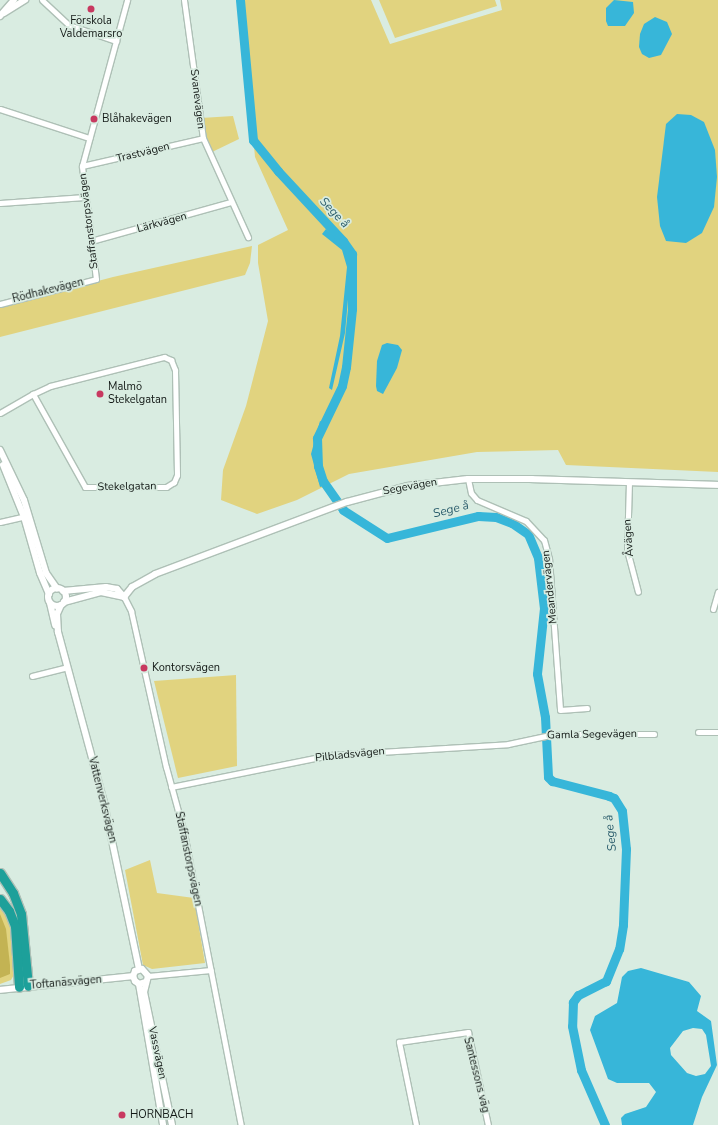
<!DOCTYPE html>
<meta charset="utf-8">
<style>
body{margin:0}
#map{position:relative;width:718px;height:1125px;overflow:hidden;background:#d9ece1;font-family:"Nunito Sans",sans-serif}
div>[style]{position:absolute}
.green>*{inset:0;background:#e1d37f}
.forest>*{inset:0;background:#c3b353}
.water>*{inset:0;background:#37b6d9}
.river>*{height:9px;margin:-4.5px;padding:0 4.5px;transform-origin:4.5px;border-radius:4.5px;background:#37b6d9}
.roads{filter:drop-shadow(1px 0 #aec0b6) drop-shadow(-1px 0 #aec0b6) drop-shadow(0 1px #aec0b6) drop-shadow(0 -1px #aec0b6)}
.minor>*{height:5px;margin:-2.5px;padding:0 2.5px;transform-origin:2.5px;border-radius:2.5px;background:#fff}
.tertiary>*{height:6px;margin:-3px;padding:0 3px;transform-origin:3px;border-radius:3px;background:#fff}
.tertiary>.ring{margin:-3px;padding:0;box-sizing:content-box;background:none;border:6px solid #fff;border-radius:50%}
.motorway>*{height:9px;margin:-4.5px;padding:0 4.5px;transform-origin:4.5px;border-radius:4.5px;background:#1da09a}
.dots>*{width:11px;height:11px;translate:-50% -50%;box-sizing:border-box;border:2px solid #d9ece1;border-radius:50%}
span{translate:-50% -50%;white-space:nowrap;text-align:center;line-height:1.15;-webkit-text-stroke:3.5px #d9ece1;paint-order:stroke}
.poi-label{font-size:11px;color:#131916}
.left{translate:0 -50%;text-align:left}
.street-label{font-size:11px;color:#131916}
.water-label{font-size:12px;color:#2b5d6c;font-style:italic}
</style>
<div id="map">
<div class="green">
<i style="clip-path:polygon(240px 0,371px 0,390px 44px,502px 10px,500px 0,718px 0,718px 472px,566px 465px,558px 450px,477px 452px,349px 474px,297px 500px,257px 514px,221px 500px,223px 470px,246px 406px,268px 321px,258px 263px,258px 245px,288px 230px,255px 157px)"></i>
<i style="clip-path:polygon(379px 0,495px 0,497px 6px,395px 38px)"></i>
<i style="clip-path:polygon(233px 116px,239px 139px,210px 153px,201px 118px)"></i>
<i style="clip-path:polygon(252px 246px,250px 263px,245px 275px,0 337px,0 307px,113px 277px)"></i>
<i style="clip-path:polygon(236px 675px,237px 766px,178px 778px,154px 681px)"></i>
<i style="clip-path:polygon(150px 860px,157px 893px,194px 898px,205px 963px,152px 969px,143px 965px,125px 870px)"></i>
<i style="clip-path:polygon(0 904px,11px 924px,15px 973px,11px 980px,0 984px)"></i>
</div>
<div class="forest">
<i style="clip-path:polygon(0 914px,6px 929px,10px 965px,10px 974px,0 978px)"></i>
</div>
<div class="water">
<i style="clip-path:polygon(614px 0,633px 2px,634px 13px,625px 26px,608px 26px,606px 21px,606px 8px)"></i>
<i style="clip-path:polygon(655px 17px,667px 22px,672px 34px,661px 55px,649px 58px,642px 54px,639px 47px,640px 34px,644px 24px)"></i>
<i style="clip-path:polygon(677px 114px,691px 115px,704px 122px,715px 150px,717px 177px,714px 207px,702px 233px,686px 243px,666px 241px,660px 226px,657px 197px,666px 124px)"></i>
<i style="clip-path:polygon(326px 229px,346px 248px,351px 266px,345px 333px,332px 390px,329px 388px,340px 336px,347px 267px,342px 250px,322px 234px)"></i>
<i style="clip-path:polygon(387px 343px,398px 345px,402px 350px,397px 368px,383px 394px,377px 391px,376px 386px,377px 361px,382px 345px)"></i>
<i style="clip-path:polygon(320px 421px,322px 422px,316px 436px,314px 453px,318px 476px,323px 486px,320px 487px,311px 454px)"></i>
<i style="clip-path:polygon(evenodd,641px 968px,689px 982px,701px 996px,697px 1011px,711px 1021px,717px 1065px,702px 1097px,693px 1125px,622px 1125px,621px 1118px,625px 1114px,646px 1107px,656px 1092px,649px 1083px,617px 1083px,608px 1079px,590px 1030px,595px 1016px,617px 1003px,622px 977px,628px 971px,641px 968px,693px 1028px,702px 1029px,706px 1035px,711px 1066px,705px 1074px,696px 1076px,687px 1073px,671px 1055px,670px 1048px,683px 1031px,693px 1028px)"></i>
</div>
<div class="river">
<i style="left:240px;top:0;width:141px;rotate:84.7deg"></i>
<i style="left:253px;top:140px;width:40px;rotate:51deg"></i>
<i style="left:278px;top:171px;width:96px;rotate:47.1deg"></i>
<i style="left:343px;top:241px;width:16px;rotate:55deg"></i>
<i style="left:352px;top:254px;width:55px;rotate:90deg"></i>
<i style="left:352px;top:309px;width:58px;rotate:95.9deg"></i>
<i style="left:346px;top:367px;width:19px;rotate:102deg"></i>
<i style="left:342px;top:386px;width:58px;rotate:115.7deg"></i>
<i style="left:317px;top:438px;width:28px;rotate:88deg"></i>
<i style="left:318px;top:466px;width:16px;rotate:72deg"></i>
<i style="left:323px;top:481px;width:35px;rotate:55deg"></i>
<i style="left:343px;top:510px;width:52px;rotate:32.5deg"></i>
<i style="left:387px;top:538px;width:94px;rotate:-13.6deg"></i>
<i style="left:478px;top:516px;width:18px;rotate:3deg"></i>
<i style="left:496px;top:517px;width:17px;rotate:21deg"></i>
<i style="left:512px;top:523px;width:19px;rotate:35deg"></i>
<i style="left:528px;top:534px;width:26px;rotate:67deg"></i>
<i style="left:538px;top:558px;width:50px;rotate:83.2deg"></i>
<i style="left:544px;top:608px;width:66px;rotate:96.1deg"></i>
<i style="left:537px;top:674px;width:44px;rotate:79.5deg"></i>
<i style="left:545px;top:717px;width:60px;rotate:87.1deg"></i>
<i style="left:548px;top:777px;width:6px;rotate:45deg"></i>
<i style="left:552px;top:781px;width:59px;rotate:14.7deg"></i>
<i style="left:609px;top:796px;width:5px;rotate:22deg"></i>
<i style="left:614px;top:798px;width:15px;rotate:58deg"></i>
<i style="left:622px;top:811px;width:38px;rotate:84deg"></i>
<i style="left:626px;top:849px;width:76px;rotate:92.3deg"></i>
<i style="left:623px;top:925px;width:24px;rotate:99deg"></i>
<i style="left:619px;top:949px;width:35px;rotate:112deg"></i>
<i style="left:606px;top:981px;width:31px;rotate:153deg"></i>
<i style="left:578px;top:995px;width:9px;rotate:126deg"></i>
<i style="left:573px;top:1002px;width:24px;rotate:92deg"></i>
<i style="left:572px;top:1026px;width:45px;rotate:78.4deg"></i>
<i style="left:581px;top:1070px;width:60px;rotate:66.4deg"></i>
</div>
<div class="roads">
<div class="minor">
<i style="left:42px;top:0;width:37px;rotate:43deg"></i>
<i style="left:69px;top:25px;width:50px;rotate:18.8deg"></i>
<i style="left:184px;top:0;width:139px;rotate:82.2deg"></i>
<i style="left:203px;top:138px;width:109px;rotate:65.6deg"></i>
<i style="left:0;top:109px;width:94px;rotate:18deg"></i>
<i style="left:82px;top:166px;width:124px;rotate:-13deg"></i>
<i style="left:0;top:203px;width:85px;rotate:-4deg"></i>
<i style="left:91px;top:241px;width:145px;rotate:-15.6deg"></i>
<i style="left:0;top:304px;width:99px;rotate:-14.6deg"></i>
<i style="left:96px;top:279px;width:114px;rotate:-97.1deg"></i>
<i style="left:82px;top:166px;width:172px;rotate:-74.8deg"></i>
<i style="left:0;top:413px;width:38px;rotate:-30deg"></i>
<i style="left:33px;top:394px;width:19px;rotate:-25deg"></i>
<i style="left:50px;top:386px;width:118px;rotate:-14.3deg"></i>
<i style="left:164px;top:357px;width:8px;rotate:23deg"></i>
<i style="left:171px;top:360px;width:11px;rotate:68deg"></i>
<i style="left:175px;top:370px;width:105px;rotate:88.9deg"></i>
<i style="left:177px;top:475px;width:8px;rotate:113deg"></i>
<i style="left:174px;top:482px;width:9px;rotate:148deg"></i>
<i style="left:166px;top:487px;width:81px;rotate:180deg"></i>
<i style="left:85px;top:487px;width:107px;rotate:-119.2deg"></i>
<i style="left:468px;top:479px;width:14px;rotate:78deg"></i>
<i style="left:471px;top:493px;width:9px;rotate:49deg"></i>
<i style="left:477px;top:500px;width:53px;rotate:23.2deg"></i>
<i style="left:526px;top:521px;width:26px;rotate:47deg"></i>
<i style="left:544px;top:540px;width:20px;rotate:75deg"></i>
<i style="left:549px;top:559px;width:151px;rotate:85.8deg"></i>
<i style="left:560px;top:710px;width:27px;rotate:-4deg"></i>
<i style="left:629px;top:482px;width:68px;rotate:91.7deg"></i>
<i style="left:627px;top:550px;width:43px;rotate:75.3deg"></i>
<i style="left:0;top:522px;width:28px;rotate:-13deg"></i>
<i style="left:124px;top:597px;width:16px;rotate:63deg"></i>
<i style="left:131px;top:611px;width:160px;rotate:77.4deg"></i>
<i style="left:166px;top:767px;width:68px;rotate:74.7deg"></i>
<i style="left:184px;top:833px;width:298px;rotate:79deg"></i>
<i style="left:713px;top:609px;width:18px;rotate:-74deg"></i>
<i style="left:32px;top:676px;width:36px;rotate:-14deg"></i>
<i style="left:698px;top:732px;width:20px"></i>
<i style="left:171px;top:787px;width:162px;rotate:-11.4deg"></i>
<i style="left:330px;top:755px;width:178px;rotate:-3.5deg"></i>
<i style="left:508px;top:744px;width:48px;rotate:-12deg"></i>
<i style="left:555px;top:734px;width:99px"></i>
<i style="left:148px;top:976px;width:63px;rotate:-5.4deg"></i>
<i style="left:416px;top:1125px;width:85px;rotate:-101.6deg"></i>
<i style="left:399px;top:1042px;width:70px;rotate:-8.2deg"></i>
<i style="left:468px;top:1032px;width:95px;rotate:77.9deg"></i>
</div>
<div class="tertiary">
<i style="left:4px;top:13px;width:25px;rotate:-32deg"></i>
<i style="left:0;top:16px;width:21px;rotate:-49deg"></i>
<i style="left:0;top:450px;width:55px;rotate:64.4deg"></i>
<i style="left:24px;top:500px;width:76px;rotate:73.2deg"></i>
<i style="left:46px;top:573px;width:19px;rotate:55deg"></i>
<i style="left:3px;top:465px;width:56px;rotate:68deg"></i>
<i style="left:24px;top:517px;width:58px;rotate:74.1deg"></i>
<i style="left:40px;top:573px;width:23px;rotate:67deg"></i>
<i class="ring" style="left:48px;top:588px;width:12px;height:12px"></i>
<i style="left:63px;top:591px;width:43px;rotate:-5.3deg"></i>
<i style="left:106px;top:587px;width:11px;rotate:10deg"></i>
<i style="left:117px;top:589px;width:11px;rotate:49deg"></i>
<i style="left:124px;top:597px;width:13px;rotate:-51deg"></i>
<i style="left:132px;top:587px;width:26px;rotate:-29deg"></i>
<i style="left:155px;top:574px;width:205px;rotate:-20.6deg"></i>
<i style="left:347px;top:502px;width:62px;rotate:-14.9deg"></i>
<i style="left:407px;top:486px;width:61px;rotate:-6.5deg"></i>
<i style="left:468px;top:479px;width:64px"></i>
<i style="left:532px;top:479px;width:186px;rotate:1.8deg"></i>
<i style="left:64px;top:602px;width:38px;rotate:-15deg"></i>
<i style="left:101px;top:592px;width:24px;rotate:12deg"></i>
<i style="left:50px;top:603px;width:23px;rotate:77deg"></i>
<i style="left:61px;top:605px;width:10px;rotate:114deg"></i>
<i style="left:57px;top:614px;width:18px;rotate:87deg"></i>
<i style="left:58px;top:632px;width:177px;rotate:74.9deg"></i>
<i style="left:104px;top:803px;width:170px;rotate:78.1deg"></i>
<i style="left:146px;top:982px;width:7px;rotate:164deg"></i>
<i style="left:139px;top:984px;width:5px;rotate:-143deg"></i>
<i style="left:135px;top:981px;width:5px;rotate:-112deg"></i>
<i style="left:133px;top:976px;width:5px;rotate:-68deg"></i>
<i style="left:135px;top:971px;width:7px;rotate:-16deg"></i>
<i style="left:142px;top:969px;width:9px;rotate:49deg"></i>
<i style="left:148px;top:976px;width:16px;rotate:104deg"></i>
<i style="left:144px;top:992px;width:136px;rotate:78.1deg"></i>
<i style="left:139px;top:984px;width:143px;rotate:80.3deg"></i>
<i style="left:0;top:990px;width:134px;rotate:-6deg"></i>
</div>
<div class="motorway">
<i style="left:0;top:873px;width:24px;rotate:57deg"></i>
<i style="left:13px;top:893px;width:22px;rotate:69deg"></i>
<i style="left:21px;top:914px;width:72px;rotate:84.4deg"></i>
<i style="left:0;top:899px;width:15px;rotate:53deg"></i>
<i style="left:9px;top:911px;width:16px;rotate:68deg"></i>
<i style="left:15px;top:926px;width:61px;rotate:86.2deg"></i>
</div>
</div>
<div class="dots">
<i style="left:91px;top:9px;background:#c83960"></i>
<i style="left:94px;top:119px;background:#c83960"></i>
<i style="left:100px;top:394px;background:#c83960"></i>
<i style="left:144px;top:668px;background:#c83960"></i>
<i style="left:122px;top:1115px;background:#c83960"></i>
</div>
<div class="poi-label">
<span style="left:91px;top:28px">Förskola<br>Valdemarsro</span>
<span class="left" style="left:102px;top:119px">Blåhakevägen</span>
<span class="left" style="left:108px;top:394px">Malmö<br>Stekelgatan</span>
<span class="left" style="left:152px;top:668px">Kontorsvägen</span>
<span class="left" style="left:130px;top:1115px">HORNBACH</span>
</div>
<div class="street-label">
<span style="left:197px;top:99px;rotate:83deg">Svanevägen</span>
<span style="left:143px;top:153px;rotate:-14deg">Trastvägen</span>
<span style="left:89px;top:221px;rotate:-97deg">Staffanstorpsvägen</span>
<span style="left:162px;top:223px;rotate:-15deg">Lärkvägen</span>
<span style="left:48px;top:291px;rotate:-14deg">Rödhakevägen</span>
<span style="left:127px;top:487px;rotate:-1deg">Stekelgatan</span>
<span style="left:410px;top:487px;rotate:-10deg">Segevägen</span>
<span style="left:629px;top:538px;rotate:-94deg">Åvägen</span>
<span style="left:550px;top:587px;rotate:-96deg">Meandervägen</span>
<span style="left:592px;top:735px;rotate:-1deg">Gamla Segevägen</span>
<span style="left:350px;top:755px;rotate:-6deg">Pilbladsvägen</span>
<span style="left:102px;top:800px;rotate:76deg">Vattenverksvägen</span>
<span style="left:188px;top:859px;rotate:78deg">Staffanstorpsvägen</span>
<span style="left:66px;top:983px;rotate:-5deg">Toftanäsvägen</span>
<span style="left:157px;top:1053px;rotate:78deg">Vassvägen</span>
<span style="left:476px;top:1075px;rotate:76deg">Santessons väg</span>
</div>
<div class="water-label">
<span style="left:334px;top:213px;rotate:47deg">Sege å</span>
<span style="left:451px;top:510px;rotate:-14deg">Sege å</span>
<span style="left:611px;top:833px;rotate:-96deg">Sege å</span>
</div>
</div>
